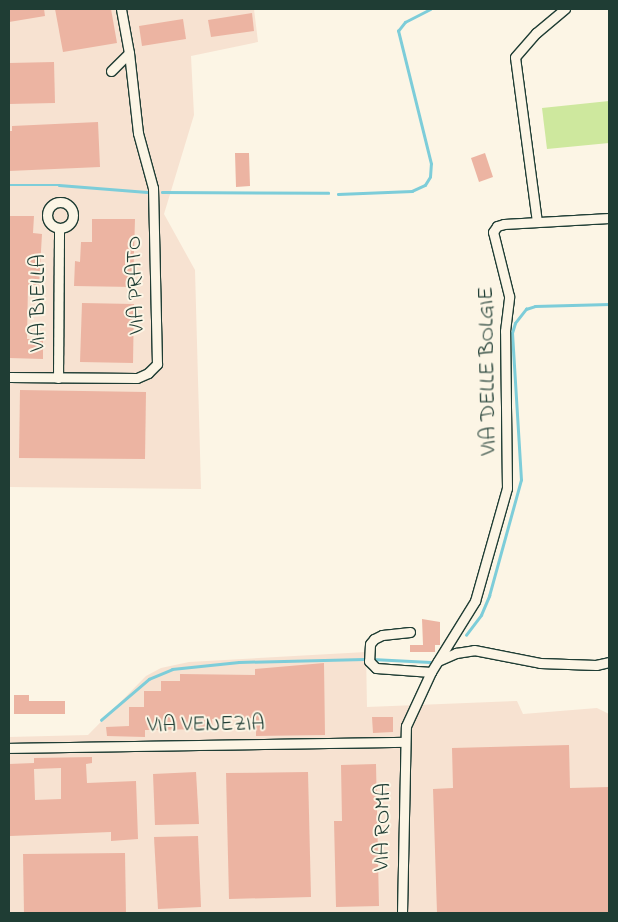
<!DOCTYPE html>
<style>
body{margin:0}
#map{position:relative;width:618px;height:922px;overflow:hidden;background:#fcf5e5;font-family:"Indie Flower",sans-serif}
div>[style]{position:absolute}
.built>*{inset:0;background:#f7e2d1}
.green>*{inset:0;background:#cee89e}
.stream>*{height:2.5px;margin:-1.25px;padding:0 1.25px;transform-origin:1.25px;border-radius:1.25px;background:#7dcdd9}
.building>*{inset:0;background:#ecb4a2}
.roads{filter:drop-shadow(1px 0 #1f3d34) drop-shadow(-1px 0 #1f3d34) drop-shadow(0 1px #1f3d34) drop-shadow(0 -1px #1f3d34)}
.minor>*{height:9px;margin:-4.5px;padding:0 4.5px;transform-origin:4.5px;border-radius:4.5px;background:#fcf5e5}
.minor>.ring{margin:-4.5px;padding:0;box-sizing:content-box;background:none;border:9px solid #fcf5e5;border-radius:50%}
span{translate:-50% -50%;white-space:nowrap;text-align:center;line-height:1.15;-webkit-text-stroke:4px #fcf5e5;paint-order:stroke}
.street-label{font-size:22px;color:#1f3d34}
.frame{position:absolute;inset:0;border:10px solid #1f3d34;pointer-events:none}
</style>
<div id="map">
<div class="built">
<i style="clip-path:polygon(9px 9px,254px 9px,258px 42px,191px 56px,194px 115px,164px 214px,195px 270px,201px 489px,9px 487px)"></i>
<i style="clip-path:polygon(366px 652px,367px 707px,517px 701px,523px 714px,597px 708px,609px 714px,609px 913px,9px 913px,9px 737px,88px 735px,146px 676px,161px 668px,189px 662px)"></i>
</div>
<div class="green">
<i style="clip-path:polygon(609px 101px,609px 143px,547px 149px,542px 108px)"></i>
</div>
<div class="stream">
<i style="left:9px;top:185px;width:50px"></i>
<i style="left:59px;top:185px;width:88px;rotate:4.5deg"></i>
<i style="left:162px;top:192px;width:166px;rotate:0.3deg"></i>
<i style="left:338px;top:194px;width:74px;rotate:-2.3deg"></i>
<i style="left:412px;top:191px;width:14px;rotate:-25deg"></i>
<i style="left:425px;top:185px;width:9px;rotate:-58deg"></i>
<i style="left:430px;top:177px;width:13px;rotate:-86deg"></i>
<i style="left:431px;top:164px;width:137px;rotate:-103.9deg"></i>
<i style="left:398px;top:31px;width:11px;rotate:-52deg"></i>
<i style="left:405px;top:22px;width:28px;rotate:-27deg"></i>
<i style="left:466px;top:635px;width:25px;rotate:-53deg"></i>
<i style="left:481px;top:615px;width:21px;rotate:-67deg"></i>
<i style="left:489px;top:596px;width:120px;rotate:-74.6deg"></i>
<i style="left:521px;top:480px;width:147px;rotate:-93.5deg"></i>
<i style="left:512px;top:333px;width:10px;rotate:-73deg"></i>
<i style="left:515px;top:323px;width:18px;rotate:-52deg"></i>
<i style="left:526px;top:309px;width:9px;rotate:-18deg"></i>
<i style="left:535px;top:306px;width:74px;rotate:-1.5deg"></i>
<i style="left:372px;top:659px;width:58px;rotate:3deg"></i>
<i style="left:101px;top:720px;width:63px;rotate:-40.5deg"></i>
<i style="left:149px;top:679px;width:25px;rotate:-23deg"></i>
<i style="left:172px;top:669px;width:67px;rotate:-6deg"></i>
<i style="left:239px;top:662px;width:125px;rotate:-1.4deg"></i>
</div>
<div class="building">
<i style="clip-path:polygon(9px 9px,44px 9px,45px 16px,9px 22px)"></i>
<i style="clip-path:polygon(55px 9px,111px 9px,117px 43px,63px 52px)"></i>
<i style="clip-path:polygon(252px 13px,254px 31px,211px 37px,208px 20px)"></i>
<i style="clip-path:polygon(183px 19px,186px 39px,142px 46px,139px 26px)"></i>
<i style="clip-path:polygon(54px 62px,55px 103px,9px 104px,9px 63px)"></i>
<i style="clip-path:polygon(98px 122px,100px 167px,9px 171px,9px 131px,12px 131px,12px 126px)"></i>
<i style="clip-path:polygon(235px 153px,249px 153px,250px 186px,236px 187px)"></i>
<i style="clip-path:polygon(485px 153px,493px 177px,479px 182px,471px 158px)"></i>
<i style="clip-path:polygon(9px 216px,34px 216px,33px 233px,42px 234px,39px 285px,28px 285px,27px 339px,43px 339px,43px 359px,9px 358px)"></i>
<i style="clip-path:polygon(92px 219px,135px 219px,133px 287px,74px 286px,75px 261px,80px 262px,81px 242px,92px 242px)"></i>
<i style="clip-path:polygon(82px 303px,134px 304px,133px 363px,80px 362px)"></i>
<i style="clip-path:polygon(20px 390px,146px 392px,145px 459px,19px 458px)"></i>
<i style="clip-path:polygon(422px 619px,440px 622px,440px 645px,435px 645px,435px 652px,410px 652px,410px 645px,423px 645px)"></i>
<i style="clip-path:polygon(324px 663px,325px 735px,256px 736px,256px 718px,212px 719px,213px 729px,145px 730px,145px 737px,107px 736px,106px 727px,129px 726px,129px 707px,144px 707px,144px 691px,161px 691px,161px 681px,180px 681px,180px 674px,255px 675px,255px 669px)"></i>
<i style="clip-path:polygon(14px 695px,29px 695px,29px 701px,65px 701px,65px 714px,14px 714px)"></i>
<i style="clip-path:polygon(372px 717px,393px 717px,393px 732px,373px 733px)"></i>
<i style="clip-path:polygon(569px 745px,570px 788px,609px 787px,609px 913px,437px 913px,433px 789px,453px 788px,452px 748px)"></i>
<i style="clip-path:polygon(evenodd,92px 757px,92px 763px,86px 764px,87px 783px,136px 781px,138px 839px,111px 841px,111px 832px,10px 836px,9px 764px,34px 763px,34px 758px,92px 757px,61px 768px,61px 799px,35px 800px,34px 769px,61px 768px)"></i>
<i style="clip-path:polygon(376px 764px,379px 906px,336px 907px,334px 821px,342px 821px,341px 765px)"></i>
<i style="clip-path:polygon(196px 772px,199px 824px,155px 825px,153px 774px)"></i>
<i style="clip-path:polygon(308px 772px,311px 897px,229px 899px,226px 773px)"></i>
<i style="clip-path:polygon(198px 836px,201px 907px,158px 909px,154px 837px)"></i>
<i style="clip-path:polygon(125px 853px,126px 913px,24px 913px,23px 854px)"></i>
</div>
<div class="roads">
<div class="minor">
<i style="left:111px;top:71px;width:25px;rotate:-45deg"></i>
<i style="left:129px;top:53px;width:45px;rotate:-100.3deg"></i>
<i class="ring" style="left:47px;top:202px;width:17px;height:17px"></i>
<i style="left:537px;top:222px;width:166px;rotate:-97.6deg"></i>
<i style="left:515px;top:57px;width:32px;rotate:-49deg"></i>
<i style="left:536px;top:33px;width:38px;rotate:-40deg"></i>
<i style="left:9px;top:377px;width:128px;rotate:0.4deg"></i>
<i style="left:137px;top:378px;width:12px;rotate:-24deg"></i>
<i style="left:148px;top:373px;width:13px;rotate:-45deg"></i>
<i style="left:157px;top:364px;width:176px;rotate:-91.3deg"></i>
<i style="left:153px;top:188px;width:57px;rotate:-105.3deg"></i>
<i style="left:138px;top:133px;width:81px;rotate:-96.4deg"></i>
<i style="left:58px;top:378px;width:149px;rotate:-89.6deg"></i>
<i style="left:410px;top:632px;width:28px;rotate:174deg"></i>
<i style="left:382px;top:635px;width:9px;rotate:153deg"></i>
<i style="left:374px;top:639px;width:6px;rotate:129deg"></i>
<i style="left:370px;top:644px;width:17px;rotate:93deg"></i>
<i style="left:369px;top:661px;width:10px;rotate:45deg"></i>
<i style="left:376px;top:668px;width:55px;rotate:4.2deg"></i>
<i style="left:438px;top:661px;width:20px;rotate:-24deg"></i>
<i style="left:456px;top:653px;width:18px;rotate:-9deg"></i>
<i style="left:474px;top:650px;width:67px;rotate:11.1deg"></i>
<i style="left:540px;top:663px;width:56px;rotate:2deg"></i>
<i style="left:596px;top:665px;width:13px;rotate:-13deg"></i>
<i style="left:9px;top:748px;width:396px;rotate:-0.9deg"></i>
<i style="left:402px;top:913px;width:187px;rotate:-88.8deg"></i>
<i style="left:406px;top:726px;width:60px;rotate:-65.2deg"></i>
<i style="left:431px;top:672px;width:84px;rotate:-58.2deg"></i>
<i style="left:475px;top:601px;width:117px;rotate:-74.2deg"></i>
<i style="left:507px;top:488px;width:157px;rotate:-90.7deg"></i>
<i style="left:505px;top:331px;width:35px;rotate:-83deg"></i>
<i style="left:509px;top:296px;width:66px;rotate:-104deg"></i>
<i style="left:493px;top:232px;width:7px;rotate:-56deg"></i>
<i style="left:497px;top:226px;width:7px;rotate:-16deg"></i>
<i style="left:504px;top:224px;width:105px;rotate:-3.3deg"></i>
</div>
</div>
<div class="street-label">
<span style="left:137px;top:285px;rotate:-92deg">VIA PRATO</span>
<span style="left:40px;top:303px;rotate:-90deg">VIA BIELLA</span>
<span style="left:489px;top:371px;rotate:-91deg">VIA DELLE BOLGIE</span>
<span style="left:206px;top:726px;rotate:-1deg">VIA VENEZIA</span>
<span style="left:384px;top:827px;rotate:-89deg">VIA ROMA</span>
</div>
<div class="frame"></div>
</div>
